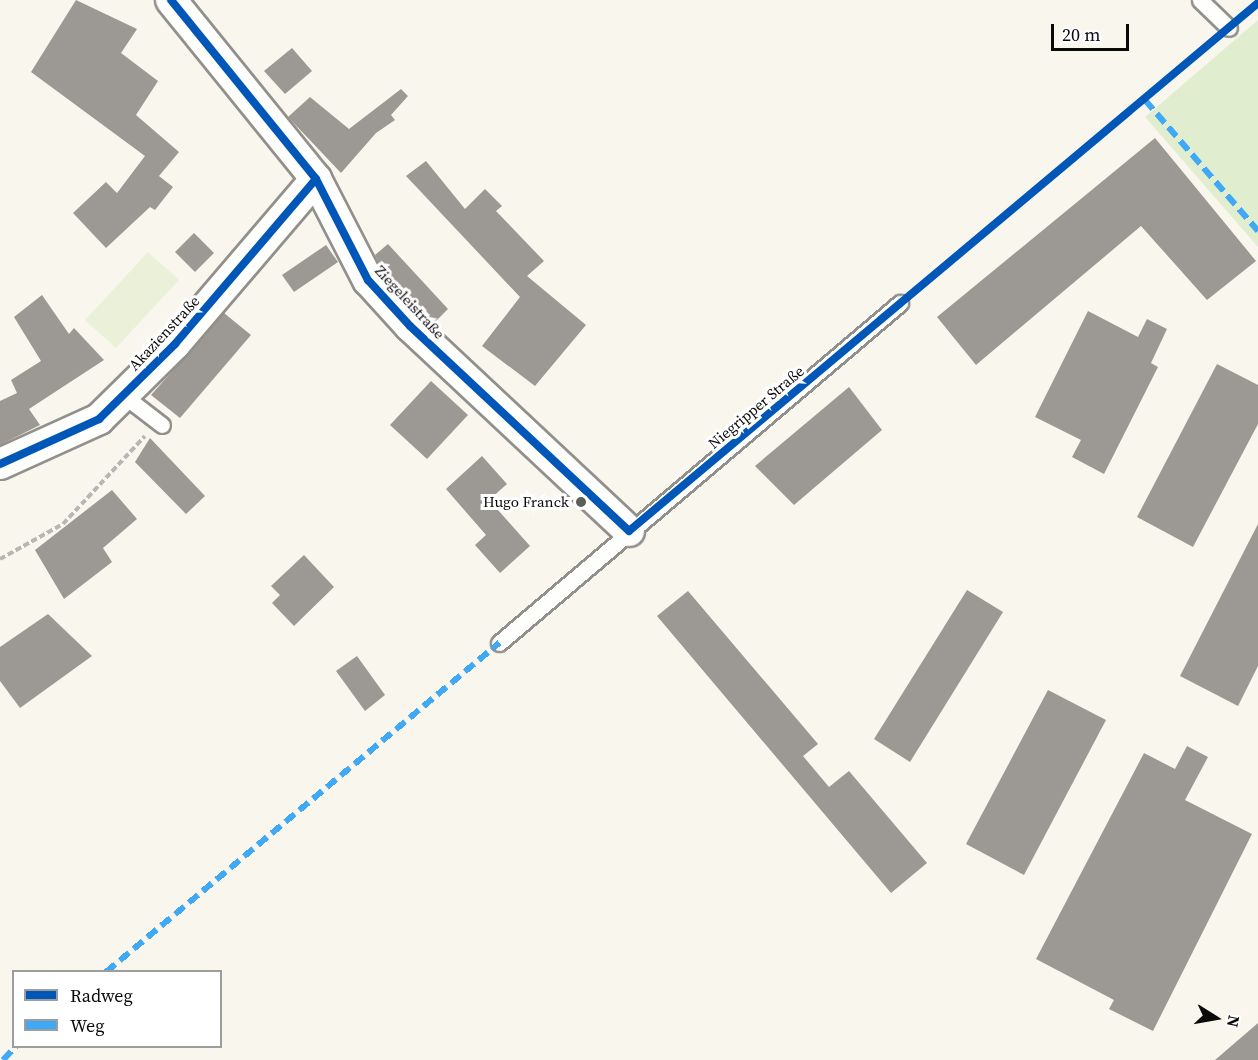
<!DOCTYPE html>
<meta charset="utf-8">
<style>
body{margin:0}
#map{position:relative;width:1258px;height:1060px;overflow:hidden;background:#f9f6ee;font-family:"Source Serif 4",serif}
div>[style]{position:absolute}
.green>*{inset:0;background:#e1edcf}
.pitch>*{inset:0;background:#ebf1d9}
.building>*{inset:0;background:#9c9994}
.path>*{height:4px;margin-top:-2px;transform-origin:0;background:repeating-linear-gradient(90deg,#b7b6b5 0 6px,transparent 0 9px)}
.roads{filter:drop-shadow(2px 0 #92908d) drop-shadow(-2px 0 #92908d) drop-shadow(0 2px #92908d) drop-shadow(0 -2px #92908d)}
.lane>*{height:15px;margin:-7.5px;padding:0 7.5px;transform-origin:7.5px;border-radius:7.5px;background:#fefefc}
.street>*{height:30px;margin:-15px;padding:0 15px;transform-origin:15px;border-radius:15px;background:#fefefc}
.quiet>*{height:6px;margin-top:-3px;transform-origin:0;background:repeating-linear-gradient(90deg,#3fa9f5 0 12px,transparent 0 18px)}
.cycleway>*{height:8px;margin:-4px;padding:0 4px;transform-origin:4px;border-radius:4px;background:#0057b8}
.dots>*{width:16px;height:16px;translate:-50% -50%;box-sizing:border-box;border:3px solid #fff;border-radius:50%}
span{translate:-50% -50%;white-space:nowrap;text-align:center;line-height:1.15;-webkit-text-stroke:6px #fff;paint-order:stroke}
.street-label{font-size:15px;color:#0a0a0a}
.poi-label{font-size:15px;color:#0a0a0a}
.right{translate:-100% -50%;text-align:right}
.legend{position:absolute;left:12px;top:970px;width:210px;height:78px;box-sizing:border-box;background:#fff;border:2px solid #9d9d9d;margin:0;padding:8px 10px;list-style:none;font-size:18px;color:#0a0a0a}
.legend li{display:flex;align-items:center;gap:12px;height:30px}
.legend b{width:30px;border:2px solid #9d9d9d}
.north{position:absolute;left:1186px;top:988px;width:60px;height:60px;-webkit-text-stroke:4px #fff;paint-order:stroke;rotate:101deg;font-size:16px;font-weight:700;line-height:24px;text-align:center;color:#0a0a0a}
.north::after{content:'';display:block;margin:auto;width:21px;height:27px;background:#0a0a0a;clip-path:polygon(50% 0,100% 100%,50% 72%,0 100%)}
.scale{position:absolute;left:1051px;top:24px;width:78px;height:27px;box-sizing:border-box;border:3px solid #0a0a0a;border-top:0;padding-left:8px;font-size:18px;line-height:21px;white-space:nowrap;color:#0a0a0a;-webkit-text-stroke:4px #fff;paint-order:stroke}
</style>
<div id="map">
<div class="green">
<i style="clip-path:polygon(1258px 20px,1258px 247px,1145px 117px)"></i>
</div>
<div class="pitch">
<i style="clip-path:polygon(148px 252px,179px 280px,116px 348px,85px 320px)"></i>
</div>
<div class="building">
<i style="clip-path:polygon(76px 0,137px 29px,121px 53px,158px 81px,136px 115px,179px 152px,159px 176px,173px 187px,155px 210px,150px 207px,106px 248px,73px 213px,106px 182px,117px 193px,145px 156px,31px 72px)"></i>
<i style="clip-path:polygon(292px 48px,312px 71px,285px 94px,264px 71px)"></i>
<i style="clip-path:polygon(401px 89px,408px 96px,391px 115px,395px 120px,376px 133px,341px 173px,288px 117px,310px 97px,349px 129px)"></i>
<i style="clip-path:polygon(1155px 138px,1256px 261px,1207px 300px,1141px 226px,976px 365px,937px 317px)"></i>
<i style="clip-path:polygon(426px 161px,465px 209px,485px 189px,502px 206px,496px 211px,544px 261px,527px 276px,586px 325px,535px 386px,482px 346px,520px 297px,406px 176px)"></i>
<i style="clip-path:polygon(194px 233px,214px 253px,195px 272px,175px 252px)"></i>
<i style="clip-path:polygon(388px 244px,448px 309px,433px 324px,382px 270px,375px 255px)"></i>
<i style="clip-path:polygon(326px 245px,338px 262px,294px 292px,282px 275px)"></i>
<i style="clip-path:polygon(42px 295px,69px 334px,74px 328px,104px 360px,29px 409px,40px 425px,0 445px,0 401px,17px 393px,11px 380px,41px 361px,14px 317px)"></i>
<i style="clip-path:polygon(1088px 311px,1138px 337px,1147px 319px,1167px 329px,1151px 363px,1158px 367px,1104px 474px,1072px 457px,1081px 440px,1035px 417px)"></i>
<i style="clip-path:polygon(224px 313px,251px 335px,180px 418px,151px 395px)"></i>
<i style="clip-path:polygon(1217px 364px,1258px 385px,1258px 424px,1193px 547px,1137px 517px)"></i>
<i style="clip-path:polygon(431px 381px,468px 415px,427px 459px,390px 425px)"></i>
<i style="clip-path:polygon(849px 387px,882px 430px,794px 505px,755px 466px)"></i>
<i style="clip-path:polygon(150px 438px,205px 496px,186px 514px,135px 462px)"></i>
<i style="clip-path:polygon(482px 456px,507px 484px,489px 500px,530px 546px,500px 573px,475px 545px,486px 535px,446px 489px)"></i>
<i style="clip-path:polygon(112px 490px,137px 519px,103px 548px,112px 562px,64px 599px,35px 550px)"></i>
<i style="clip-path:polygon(1258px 524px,1258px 666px,1238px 706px,1180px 676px)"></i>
<i style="clip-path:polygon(304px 555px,334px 587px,294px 626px,272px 603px,280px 595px,271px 586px)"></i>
<i style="clip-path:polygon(967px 590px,1003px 612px,910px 762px,874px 739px)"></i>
<i style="clip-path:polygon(688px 591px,818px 744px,803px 756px,829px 787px,849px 771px,927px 863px,891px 893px,657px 616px)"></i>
<i style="clip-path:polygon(48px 614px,92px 656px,20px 708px,0 681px,0 647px)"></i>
<i style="clip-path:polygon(357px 656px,385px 695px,365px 711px,336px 671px)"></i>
<i style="clip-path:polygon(1048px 690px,1106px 720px,1024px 875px,966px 844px)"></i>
<i style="clip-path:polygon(1187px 746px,1208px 757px,1185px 800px,1252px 834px,1153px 1031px,1109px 1009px,1114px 1000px,1036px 959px,1144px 753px,1175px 769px)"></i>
<i style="clip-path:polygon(1258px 1023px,1258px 1060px,1215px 1060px)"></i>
</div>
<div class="path">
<i style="left:0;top:559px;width:72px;rotate:-29.1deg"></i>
<i style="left:63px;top:524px;width:120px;rotate:-47deg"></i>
</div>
<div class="roads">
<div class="lane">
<i style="left:1200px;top:0;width:40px;rotate:44deg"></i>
<i style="left:123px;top:395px;width:49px;rotate:37.6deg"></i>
<i style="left:499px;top:643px;width:526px;rotate:-40.29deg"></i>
</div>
<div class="street">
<i style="left:171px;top:0;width:230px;rotate:51deg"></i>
<i style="left:316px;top:179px;width:114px;rotate:62.8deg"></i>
<i style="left:368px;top:280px;width:62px;rotate:47.6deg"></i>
<i style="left:410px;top:326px;width:300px;rotate:43.1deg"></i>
<i style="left:0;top:464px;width:109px;rotate:-24.4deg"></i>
<i style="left:99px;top:419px;width:107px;rotate:-44.6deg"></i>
<i style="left:175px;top:344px;width:217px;rotate:-49.5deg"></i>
</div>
</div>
<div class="quiet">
<i style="left:1145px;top:100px;width:173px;rotate:49.2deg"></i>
<i style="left:106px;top:972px;width:513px;rotate:-39.93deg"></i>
<i style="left:3px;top:1060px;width:19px;rotate:-47deg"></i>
</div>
<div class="cycleway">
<i style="left:171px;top:0;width:230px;rotate:51deg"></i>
<i style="left:316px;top:179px;width:114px;rotate:62.8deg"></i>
<i style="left:368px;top:280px;width:62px;rotate:47.6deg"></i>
<i style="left:410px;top:326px;width:300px;rotate:43.1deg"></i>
<i style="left:629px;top:531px;width:821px;rotate:-40.01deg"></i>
<i style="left:0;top:464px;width:109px;rotate:-24.4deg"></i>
<i style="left:99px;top:419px;width:107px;rotate:-44.6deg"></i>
<i style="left:175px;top:344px;width:217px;rotate:-49.5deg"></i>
</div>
<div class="dots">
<i style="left:581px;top:502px;background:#5e5d5a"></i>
</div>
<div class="street-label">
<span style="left:410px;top:302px;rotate:47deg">Ziegeleistraße</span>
<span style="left:164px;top:333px;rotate:-47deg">Akazienstraße</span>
<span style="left:756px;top:407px;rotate:-40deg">Niegripper Straße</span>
</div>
<div class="poi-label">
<span class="right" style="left:569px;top:502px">Hugo Franck</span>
</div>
<ul class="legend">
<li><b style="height:8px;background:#0057b8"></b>Radweg</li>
<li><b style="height:8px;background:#3fa9f5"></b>Weg</li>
</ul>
<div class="north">N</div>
<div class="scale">20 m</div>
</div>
